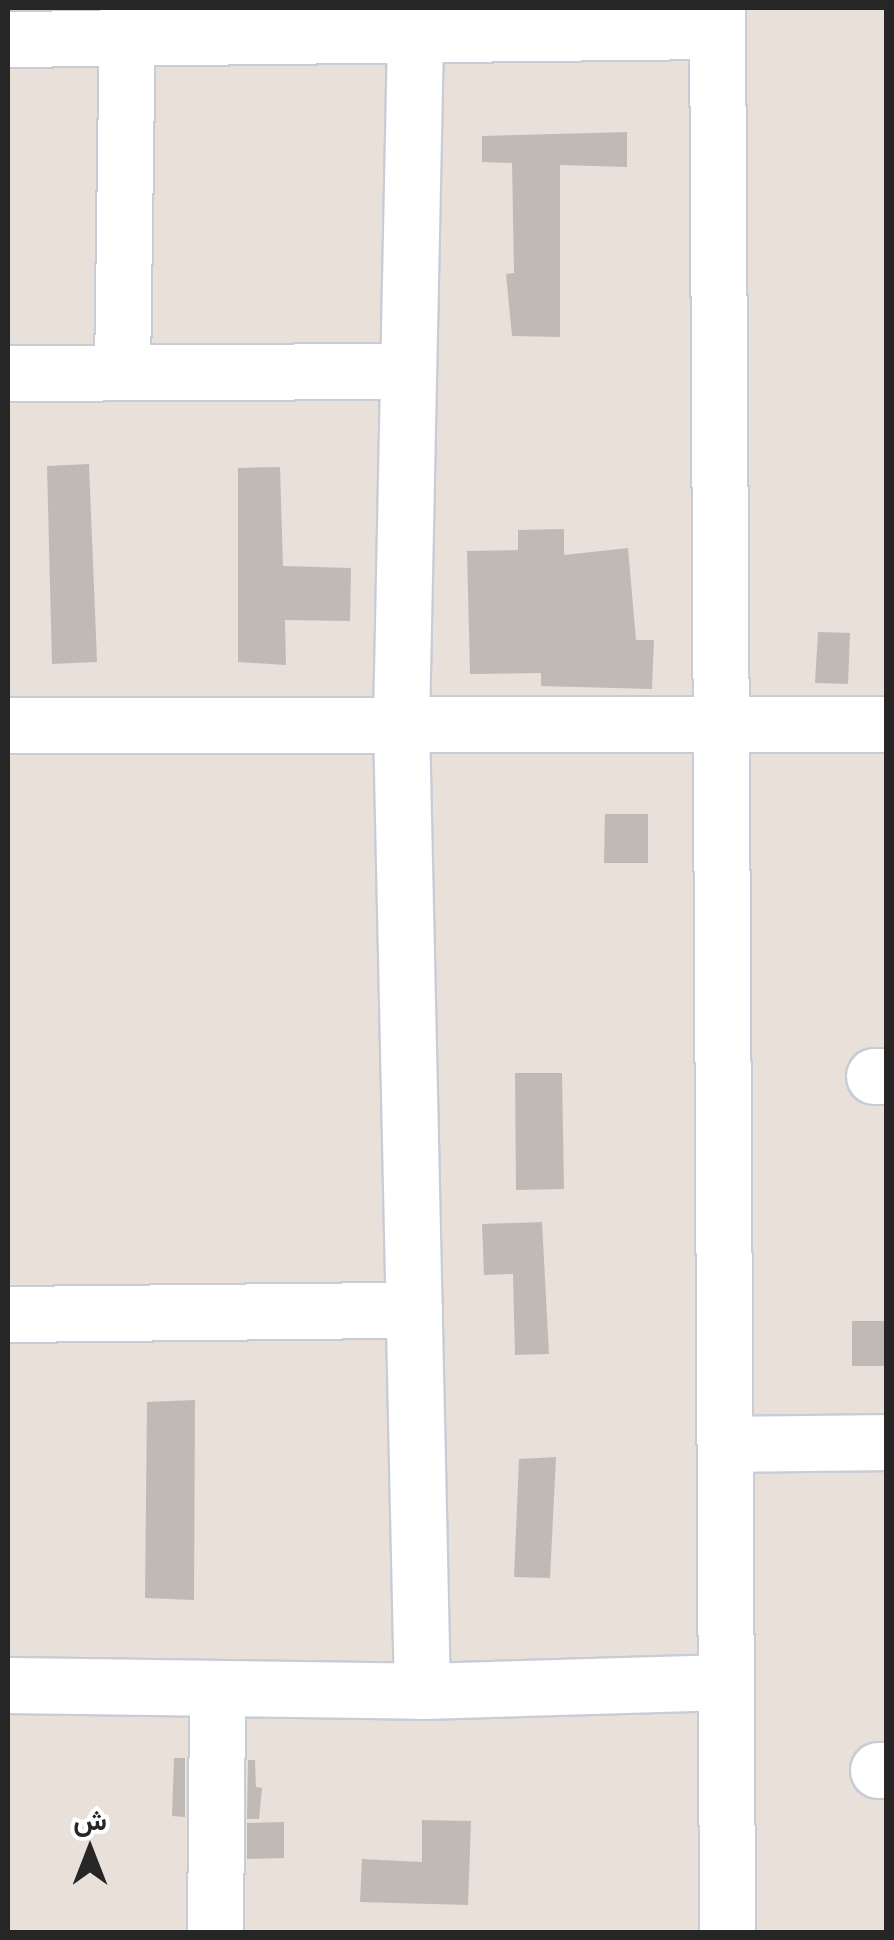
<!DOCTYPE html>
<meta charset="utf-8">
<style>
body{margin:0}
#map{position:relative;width:894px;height:1940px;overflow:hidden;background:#e8e0d9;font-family:"Golos Text",Vazirmatn,sans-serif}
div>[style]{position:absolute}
.building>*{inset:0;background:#c0bab6}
.roads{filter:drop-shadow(2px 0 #c8ccd7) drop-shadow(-2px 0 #c8ccd7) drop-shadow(0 2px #c8ccd7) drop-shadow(0 -2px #c8ccd7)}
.minor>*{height:55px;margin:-27.5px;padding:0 27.5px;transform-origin:27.5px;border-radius:27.5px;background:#fff}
span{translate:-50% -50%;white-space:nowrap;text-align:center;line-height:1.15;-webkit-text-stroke:8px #fff;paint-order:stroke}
.frame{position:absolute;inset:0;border:10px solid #262626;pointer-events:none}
.north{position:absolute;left:40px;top:1800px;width:100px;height:100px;-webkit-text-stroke:8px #fff;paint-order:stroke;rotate:0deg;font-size:28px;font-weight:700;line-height:40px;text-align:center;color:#262626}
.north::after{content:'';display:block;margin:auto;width:35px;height:45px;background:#262626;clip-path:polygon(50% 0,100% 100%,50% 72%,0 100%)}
</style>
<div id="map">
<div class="building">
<i style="clip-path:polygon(627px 132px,627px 167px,560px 165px,560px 337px,512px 336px,506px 274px,514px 273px,512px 163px,482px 162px,482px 136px)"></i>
<i style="clip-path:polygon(89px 464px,97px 662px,52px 664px,47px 466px)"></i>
<i style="clip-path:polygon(280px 467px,283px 566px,351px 568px,350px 621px,285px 620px,286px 665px,238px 662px,238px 468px)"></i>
<i style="clip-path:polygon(564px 529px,564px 555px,628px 548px,636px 640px,654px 640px,652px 689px,541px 686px,541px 673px,470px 674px,467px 551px,518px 550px,518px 530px)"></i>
<i style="clip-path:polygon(818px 632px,850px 633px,848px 684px,815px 683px)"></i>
<i style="clip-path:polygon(605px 814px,648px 814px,648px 863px,604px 863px)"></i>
<i style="clip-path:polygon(515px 1073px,562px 1073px,564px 1189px,516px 1190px)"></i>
<i style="clip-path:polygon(542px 1222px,549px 1354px,515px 1355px,513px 1274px,484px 1275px,482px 1224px)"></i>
<i style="clip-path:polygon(852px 1321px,886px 1321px,886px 1366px,852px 1366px)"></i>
<i style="clip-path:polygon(195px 1400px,194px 1600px,145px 1598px,147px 1402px)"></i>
<i style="clip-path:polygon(556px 1457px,550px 1578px,514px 1577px,519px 1459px)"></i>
<i style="clip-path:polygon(174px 1758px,185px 1758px,185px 1817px,172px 1816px)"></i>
<i style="clip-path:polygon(248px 1760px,255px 1760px,256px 1787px,262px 1788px,259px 1819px,247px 1819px)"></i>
<i style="clip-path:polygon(422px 1820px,471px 1821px,468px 1905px,360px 1902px,362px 1859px,422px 1862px)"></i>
<i style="clip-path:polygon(284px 1822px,284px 1858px,247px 1859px,247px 1823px)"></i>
</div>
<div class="roads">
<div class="minor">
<i style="left:717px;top:8px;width:1924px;rotate:89.7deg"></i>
<i style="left:415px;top:37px;width:687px;rotate:91.17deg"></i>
<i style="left:401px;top:724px;width:967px;rotate:88.76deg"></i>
<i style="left:8px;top:39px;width:709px;rotate:-0.65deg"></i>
<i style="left:122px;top:372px;width:364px;rotate:-89.2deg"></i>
<i style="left:8px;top:373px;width:396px;rotate:-0.3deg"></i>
<i style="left:8px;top:725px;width:878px;rotate:-0.07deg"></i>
<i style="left:874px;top:1076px;width:12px"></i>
<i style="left:8px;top:1314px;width:406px;rotate:-0.6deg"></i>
<i style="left:726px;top:1444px;width:160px;rotate:-0.7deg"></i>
<i style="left:8px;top:1685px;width:414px;rotate:0.8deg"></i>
<i style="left:422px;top:1691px;width:304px;rotate:-1.7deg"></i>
<i style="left:878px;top:1770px;width:8px"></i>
<i style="left:215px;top:1932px;width:244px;rotate:-89.5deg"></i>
</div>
</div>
<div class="frame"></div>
<div class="north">ش</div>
</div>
